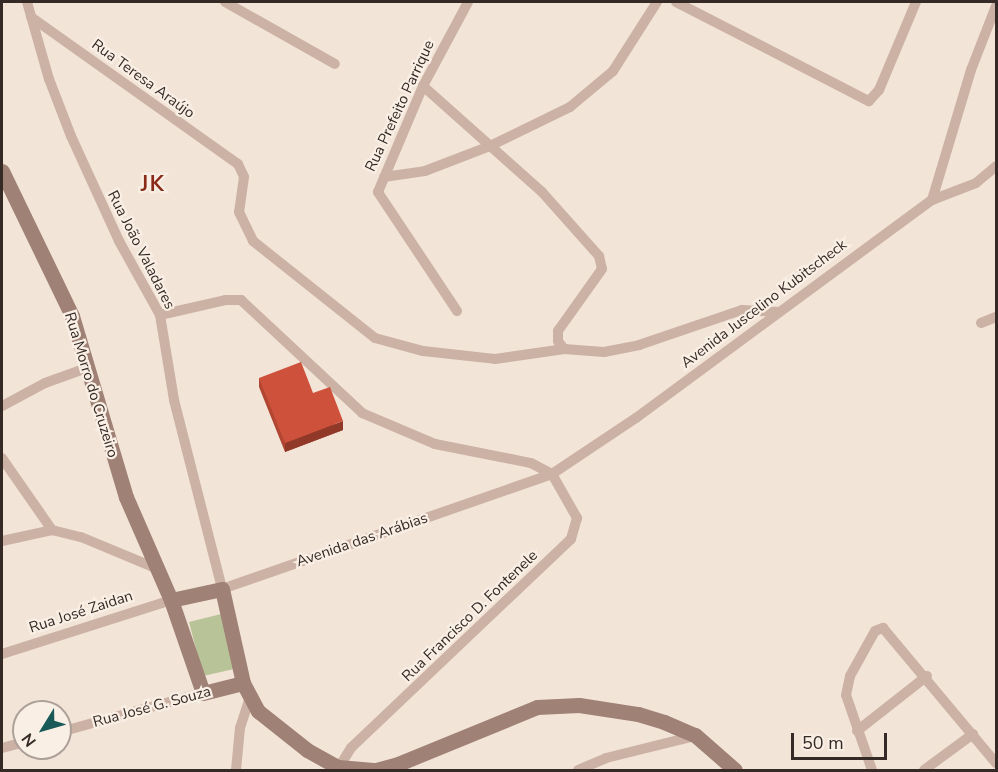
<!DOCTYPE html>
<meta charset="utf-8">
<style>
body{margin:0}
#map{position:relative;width:998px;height:772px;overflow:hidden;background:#f3e4d8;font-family:"Nunito Sans",sans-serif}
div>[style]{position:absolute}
.green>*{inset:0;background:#b8c398}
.street>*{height:10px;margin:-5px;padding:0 5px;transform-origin:5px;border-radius:5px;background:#cbb2a4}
.secondary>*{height:15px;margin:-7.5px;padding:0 7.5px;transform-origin:7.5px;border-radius:7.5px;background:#9f8175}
.wall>*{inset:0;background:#b14733}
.shaded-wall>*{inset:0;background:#903929}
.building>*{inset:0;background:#ce523b}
span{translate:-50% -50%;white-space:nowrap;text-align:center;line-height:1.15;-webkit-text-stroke:4.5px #faefe5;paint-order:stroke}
.street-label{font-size:15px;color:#362a26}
.district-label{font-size:21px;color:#8a2b1a;font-weight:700;letter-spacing:1.5px}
.frame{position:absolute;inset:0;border:3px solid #362a26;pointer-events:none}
.north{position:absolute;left:12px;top:700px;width:60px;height:60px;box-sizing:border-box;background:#faefe5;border:2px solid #aca099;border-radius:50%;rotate:233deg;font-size:16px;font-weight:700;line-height:24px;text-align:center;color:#362a26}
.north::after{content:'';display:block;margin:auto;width:21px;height:27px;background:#195a59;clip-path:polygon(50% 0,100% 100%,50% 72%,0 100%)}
.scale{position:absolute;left:791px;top:733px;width:96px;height:27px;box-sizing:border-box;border:3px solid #362a26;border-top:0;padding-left:8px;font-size:18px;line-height:21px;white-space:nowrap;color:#362a26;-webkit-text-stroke:4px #faefe5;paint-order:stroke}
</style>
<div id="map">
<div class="green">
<i style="clip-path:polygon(221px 614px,234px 669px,203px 676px,189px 622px)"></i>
</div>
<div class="street">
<i style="left:27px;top:2px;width:80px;rotate:74.1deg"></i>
<i style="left:49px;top:79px;width:61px;rotate:68.9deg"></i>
<i style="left:71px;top:136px;width:115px;rotate:65.4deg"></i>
<i style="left:119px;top:241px;width:85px;rotate:61deg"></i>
<i style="left:160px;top:315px;width:86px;rotate:80.6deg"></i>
<i style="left:174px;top:400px;width:195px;rotate:75.7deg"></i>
<i style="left:222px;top:589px;width:349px;rotate:-19.2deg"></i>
<i style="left:552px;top:474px;width:101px;rotate:-33.7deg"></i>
<i style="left:636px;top:418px;width:368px;rotate:-36.4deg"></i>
<i style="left:932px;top:200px;width:47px;rotate:-21.1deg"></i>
<i style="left:976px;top:183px;width:26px;rotate:-40deg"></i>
<i style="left:225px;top:2px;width:126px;rotate:29.4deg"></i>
<i style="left:676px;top:2px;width:217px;rotate:27.2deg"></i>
<i style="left:869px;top:101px;width:15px;rotate:-48deg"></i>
<i style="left:879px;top:90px;width:95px;rotate:-67.2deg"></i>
<i style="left:31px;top:17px;width:254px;rotate:35.4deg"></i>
<i style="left:238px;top:164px;width:14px;rotate:65deg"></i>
<i style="left:244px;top:177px;width:35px;rotate:98deg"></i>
<i style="left:239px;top:212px;width:32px;rotate:64deg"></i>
<i style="left:253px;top:241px;width:156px;rotate:38.5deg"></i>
<i style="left:375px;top:338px;width:50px;rotate:15.2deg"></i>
<i style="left:423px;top:351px;width:72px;rotate:6.3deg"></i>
<i style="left:495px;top:359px;width:70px;rotate:-8.2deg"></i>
<i style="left:564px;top:349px;width:40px;rotate:4.3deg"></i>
<i style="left:604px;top:352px;width:36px;rotate:-11deg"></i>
<i style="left:639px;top:345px;width:109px;rotate:-18.8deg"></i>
<i style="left:742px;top:310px;width:36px;rotate:3deg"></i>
<i style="left:423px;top:86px;width:159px;rotate:41.7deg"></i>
<i style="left:542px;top:192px;width:86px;rotate:48.3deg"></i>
<i style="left:599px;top:256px;width:13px;rotate:77deg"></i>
<i style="left:602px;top:269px;width:76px;rotate:125.4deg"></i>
<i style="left:558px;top:331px;width:10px;rotate:90deg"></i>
<i style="left:558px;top:341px;width:10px;rotate:53deg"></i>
<i style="left:384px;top:177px;width:41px;rotate:-8.3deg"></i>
<i style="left:425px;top:171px;width:70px;rotate:-21deg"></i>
<i style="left:490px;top:146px;width:89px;rotate:-26deg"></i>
<i style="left:570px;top:107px;width:56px;rotate:-39.9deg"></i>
<i style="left:613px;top:71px;width:82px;rotate:-57.5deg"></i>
<i style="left:932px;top:200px;width:136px;rotate:-73.3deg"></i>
<i style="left:971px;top:70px;width:69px;rotate:-68.7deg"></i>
<i style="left:457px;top:311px;width:143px;rotate:-123.6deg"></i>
<i style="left:378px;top:192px;width:115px;rotate:-67deg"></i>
<i style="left:423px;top:86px;width:95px;rotate:-61.8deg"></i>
<i style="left:160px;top:315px;width:68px;rotate:-12.8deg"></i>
<i style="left:226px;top:300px;width:15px"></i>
<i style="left:241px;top:300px;width:166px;rotate:43deg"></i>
<i style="left:362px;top:413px;width:79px;rotate:23deg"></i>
<i style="left:435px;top:444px;width:98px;rotate:11.2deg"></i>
<i style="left:531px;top:463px;width:24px;rotate:28deg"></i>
<i style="left:552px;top:474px;width:51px;rotate:60.4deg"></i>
<i style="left:577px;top:518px;width:22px;rotate:106deg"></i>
<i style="left:571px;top:539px;width:303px;rotate:136.5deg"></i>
<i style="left:351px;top:748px;width:26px;rotate:122deg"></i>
<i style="left:981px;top:323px;width:16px;rotate:-22deg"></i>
<i style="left:2px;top:406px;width:49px;rotate:-28.1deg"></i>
<i style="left:45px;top:383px;width:45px;rotate:-19.7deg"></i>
<i style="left:2px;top:458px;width:88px;rotate:55.2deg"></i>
<i style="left:2px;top:541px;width:51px;rotate:-12.4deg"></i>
<i style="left:52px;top:530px;width:30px;rotate:14deg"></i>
<i style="left:81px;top:537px;width:83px;rotate:22.6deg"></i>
<i style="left:2px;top:654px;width:177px;rotate:-17.7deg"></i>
<i style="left:857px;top:731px;width:89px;rotate:-38.2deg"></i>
<i style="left:60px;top:732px;width:148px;rotate:-15.3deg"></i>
<i style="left:2px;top:748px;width:23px;rotate:-15deg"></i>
<i style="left:236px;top:770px;width:42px;rotate:-84.6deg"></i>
<i style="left:240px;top:728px;width:32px;rotate:-72deg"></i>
<i style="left:578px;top:770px;width:30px;rotate:-23deg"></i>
<i style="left:606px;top:758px;width:92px;rotate:-13.9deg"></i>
<i style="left:872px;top:770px;width:79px;rotate:-109.1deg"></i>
<i style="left:846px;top:695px;width:19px;rotate:-78deg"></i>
<i style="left:850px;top:676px;width:51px;rotate:-60.9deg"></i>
<i style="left:875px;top:631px;width:9px;rotate:-21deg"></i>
<i style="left:883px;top:628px;width:176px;rotate:50.1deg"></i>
<i style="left:924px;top:770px;width:61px;rotate:-36.3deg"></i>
</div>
<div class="secondary">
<i style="left:2px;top:171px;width:161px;rotate:64.2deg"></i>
<i style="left:72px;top:316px;width:189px;rotate:73.4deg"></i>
<i style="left:126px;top:497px;width:112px;rotate:66.4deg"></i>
<i style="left:171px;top:600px;width:98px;rotate:71deg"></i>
<i style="left:203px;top:693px;width:41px;rotate:-14deg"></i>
<i style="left:171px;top:600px;width:52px;rotate:-12.2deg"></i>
<i style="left:222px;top:589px;width:96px;rotate:77.4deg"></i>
<i style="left:243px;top:683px;width:32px;rotate:62deg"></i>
<i style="left:258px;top:711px;width:63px;rotate:38.5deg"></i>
<i style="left:307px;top:750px;width:35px;rotate:29deg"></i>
<i style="left:338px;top:767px;width:38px;rotate:5deg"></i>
<i style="left:376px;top:770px;width:23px;rotate:-15deg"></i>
<i style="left:398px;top:764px;width:150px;rotate:-22.3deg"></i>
<i style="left:537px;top:707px;width:42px;rotate:-2.7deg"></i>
<i style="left:579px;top:705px;width:60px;rotate:8.7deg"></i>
<i style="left:638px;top:714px;width:27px;rotate:17deg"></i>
<i style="left:664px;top:722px;width:34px;rotate:23deg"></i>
<i style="left:695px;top:735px;width:53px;rotate:41.2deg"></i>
</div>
<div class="wall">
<i style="clip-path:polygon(259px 378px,343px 430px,285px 452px,259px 387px)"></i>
</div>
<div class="shaded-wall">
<i style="clip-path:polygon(343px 421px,343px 430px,285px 452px,285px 443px)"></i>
</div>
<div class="building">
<i style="clip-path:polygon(301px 362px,313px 393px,330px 387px,343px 421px,285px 443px,259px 378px)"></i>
</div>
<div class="street-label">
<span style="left:143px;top:79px;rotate:36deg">Rua Teresa Araújo</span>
<span style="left:400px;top:106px;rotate:-65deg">Rua Prefeito Parrique</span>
<span style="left:141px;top:250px;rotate:63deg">Rua João Valadares</span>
<span style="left:764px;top:304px;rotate:-37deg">Avenida Juscelino Kubitscheck</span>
<span style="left:91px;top:385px;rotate:73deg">Rua Morro do Cruzeiro</span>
<span style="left:362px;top:540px;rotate:-19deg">Avenida das Arábias</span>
<span style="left:81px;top:612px;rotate:-18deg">Rua José Zaidan</span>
<span style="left:470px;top:616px;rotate:-44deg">Rua Francisco D. Fontenele</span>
<span style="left:152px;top:707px;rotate:-15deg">Rua José G. Souza</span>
</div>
<div class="district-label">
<span style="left:153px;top:184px">JK</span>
</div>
<div class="frame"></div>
<div class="north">N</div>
<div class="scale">50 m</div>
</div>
